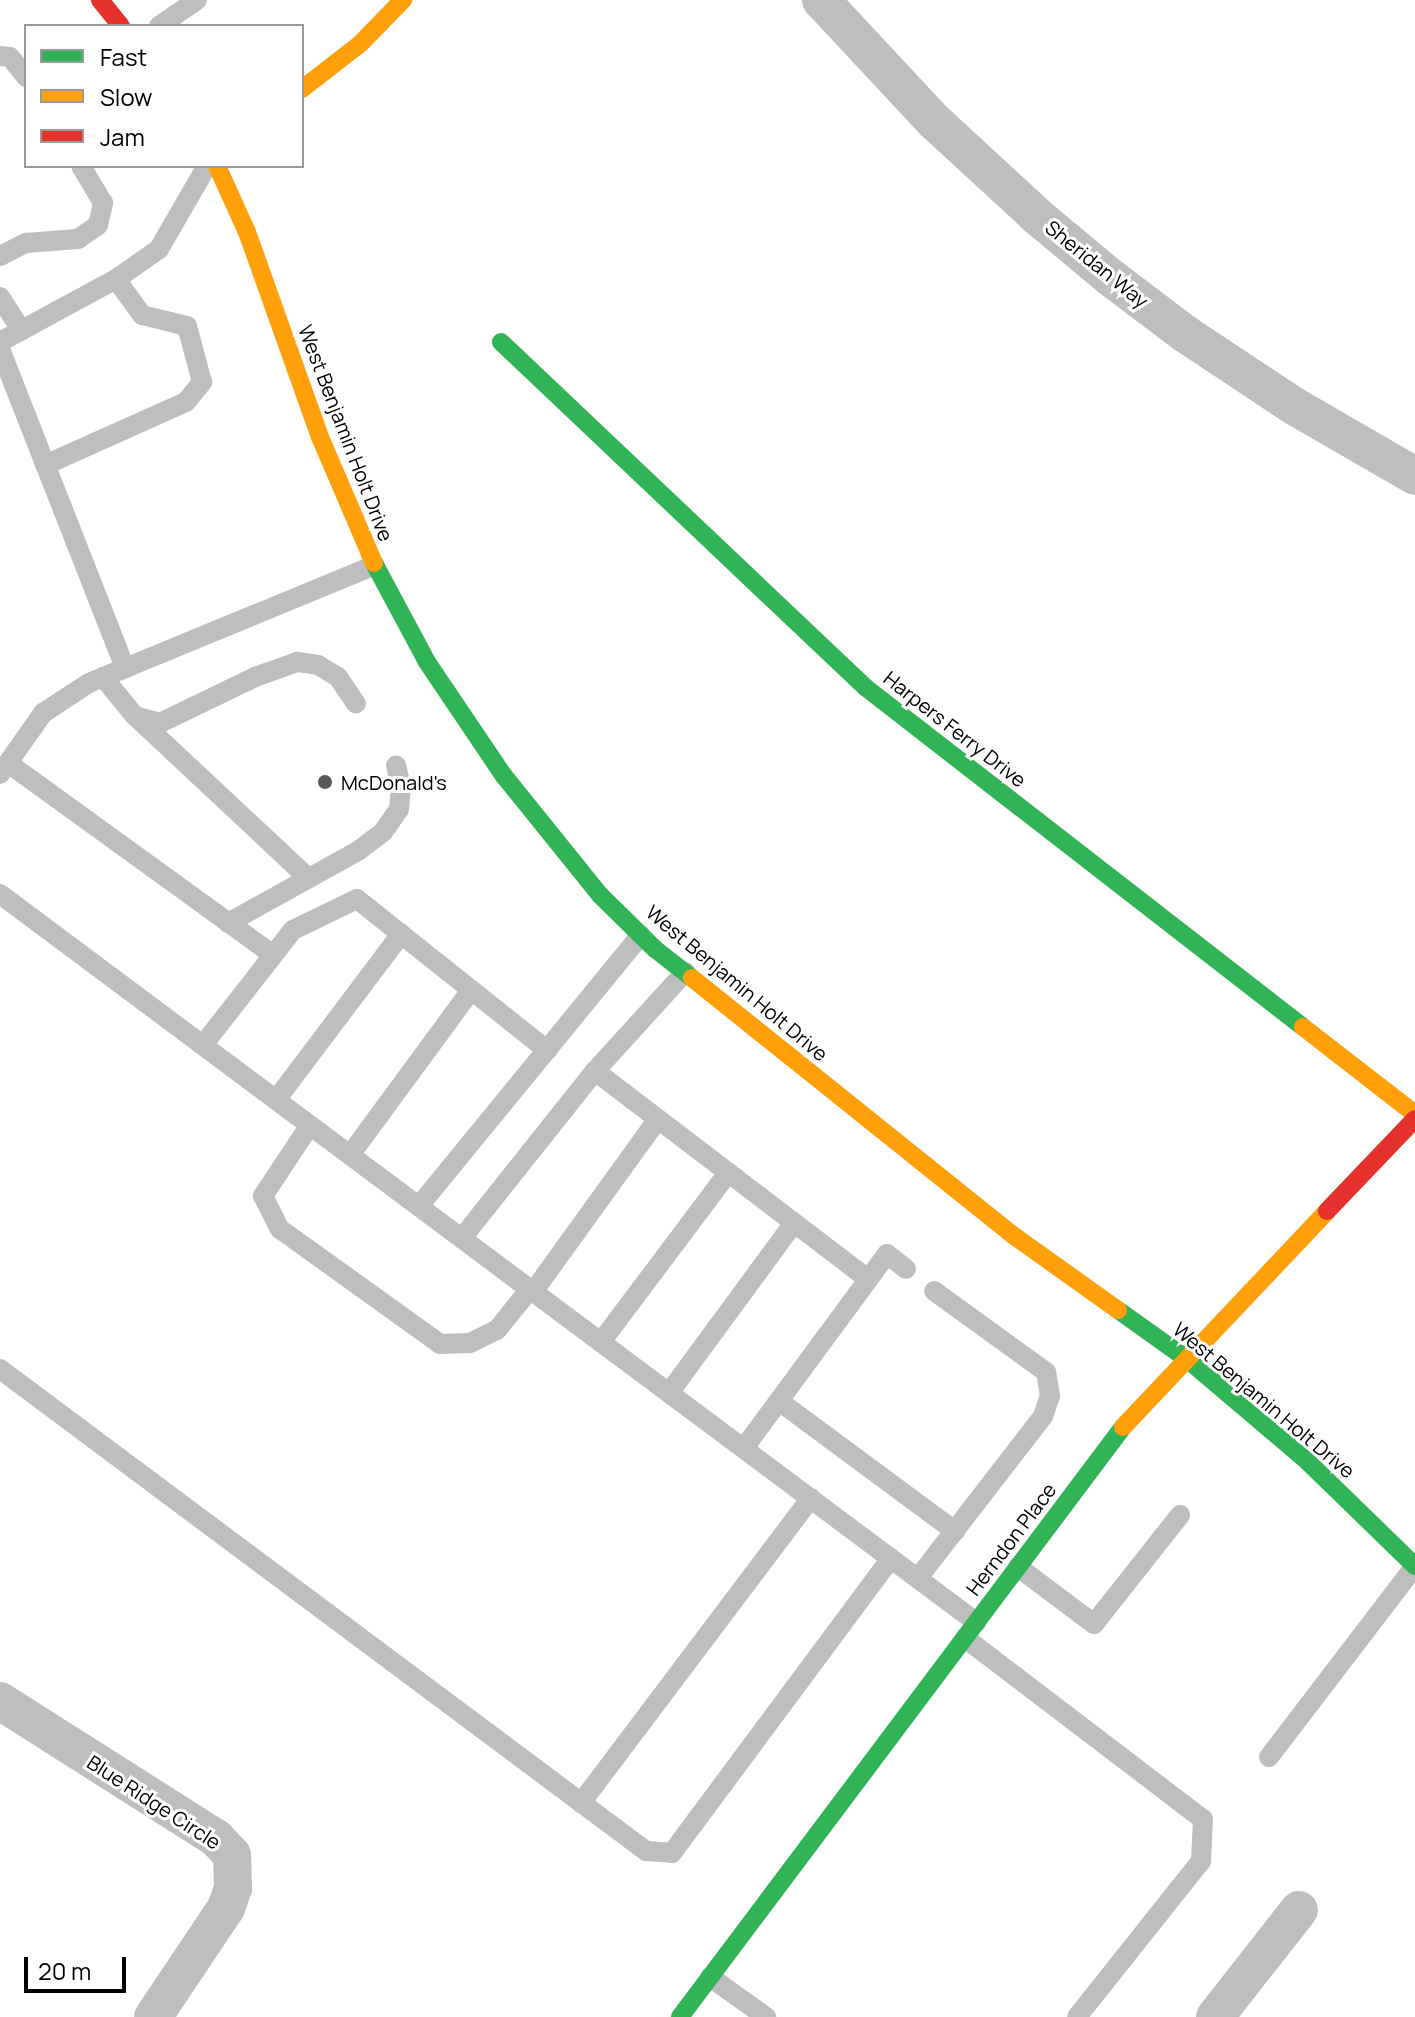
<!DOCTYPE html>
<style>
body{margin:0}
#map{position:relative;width:1415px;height:2017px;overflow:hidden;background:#fff;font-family:Manrope,sans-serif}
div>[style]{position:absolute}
.lane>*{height:20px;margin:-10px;padding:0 10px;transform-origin:10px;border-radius:10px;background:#bebebe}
.street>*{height:38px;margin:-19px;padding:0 19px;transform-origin:19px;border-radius:19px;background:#bebebe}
.fast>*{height:18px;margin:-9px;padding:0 9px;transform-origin:9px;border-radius:9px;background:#30b455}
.slow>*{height:18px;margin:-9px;padding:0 9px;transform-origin:9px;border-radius:9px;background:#ff9f0a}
.jam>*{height:18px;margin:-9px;padding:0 9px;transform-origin:9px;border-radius:9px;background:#e5322d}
.dots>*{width:22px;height:22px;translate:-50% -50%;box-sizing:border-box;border:4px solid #fff;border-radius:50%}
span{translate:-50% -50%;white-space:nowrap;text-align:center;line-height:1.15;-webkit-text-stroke:6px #fff;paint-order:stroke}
.street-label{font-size:20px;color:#000}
.poi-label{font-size:20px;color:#000}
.left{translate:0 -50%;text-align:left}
.legend{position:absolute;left:24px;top:24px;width:280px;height:144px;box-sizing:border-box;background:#fff;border:2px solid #999;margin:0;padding:10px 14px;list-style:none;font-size:24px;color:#000}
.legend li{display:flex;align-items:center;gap:16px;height:40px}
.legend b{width:40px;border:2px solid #999}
.scale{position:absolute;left:24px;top:1957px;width:102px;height:36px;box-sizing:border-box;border:4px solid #000;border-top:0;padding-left:10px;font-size:24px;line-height:28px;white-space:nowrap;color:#000;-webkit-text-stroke:6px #fff;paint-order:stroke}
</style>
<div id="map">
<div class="lane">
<i style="left:159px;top:26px;width:46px;rotate:-34.4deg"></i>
<i style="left:0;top:56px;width:10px;rotate:6deg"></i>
<i style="left:10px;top:57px;width:26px;rotate:51deg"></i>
<i style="left:0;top:256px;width:29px;rotate:-27deg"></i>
<i style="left:26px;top:243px;width:52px;rotate:-4.4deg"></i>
<i style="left:78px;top:239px;width:24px;rotate:-35deg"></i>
<i style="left:98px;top:225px;width:23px;rotate:-77deg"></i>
<i style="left:103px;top:203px;width:43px;rotate:-120.7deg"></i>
<i style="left:0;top:297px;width:40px;rotate:57.1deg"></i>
<i style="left:0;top:342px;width:132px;rotate:-28.5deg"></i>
<i style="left:116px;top:279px;width:52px;rotate:-34.9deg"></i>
<i style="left:159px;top:249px;width:96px;rotate:-60deg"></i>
<i style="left:0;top:349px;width:343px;rotate:68.6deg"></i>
<i style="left:45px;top:465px;width:154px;rotate:-24.1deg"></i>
<i style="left:186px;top:402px;width:26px;rotate:-51deg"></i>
<i style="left:202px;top:382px;width:58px;rotate:-105deg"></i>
<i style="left:187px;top:326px;width:46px;rotate:-166.3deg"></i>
<i style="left:142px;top:315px;width:44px;rotate:-125.8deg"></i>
<i style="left:103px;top:677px;width:49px;rotate:50.8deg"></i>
<i style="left:134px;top:715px;width:238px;rotate:43.1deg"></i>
<i style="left:138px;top:717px;width:23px;rotate:15deg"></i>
<i style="left:160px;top:723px;width:106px;rotate:-25.8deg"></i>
<i style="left:255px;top:677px;width:45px;rotate:-19.7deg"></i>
<i style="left:297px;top:662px;width:21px;rotate:8deg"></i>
<i style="left:318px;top:665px;width:23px;rotate:31deg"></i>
<i style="left:338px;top:677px;width:32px;rotate:56deg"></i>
<i style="left:8px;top:763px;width:327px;rotate:35.9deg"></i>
<i style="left:0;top:774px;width:75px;rotate:-54.8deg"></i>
<i style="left:43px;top:713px;width:55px;rotate:-33.1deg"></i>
<i style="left:89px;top:683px;width:309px;rotate:-22.4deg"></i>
<i style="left:0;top:894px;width:1218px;rotate:36.72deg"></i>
<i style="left:228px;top:923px;width:149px;rotate:-29deg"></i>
<i style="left:358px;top:851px;width:31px;rotate:-37deg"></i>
<i style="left:383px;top:832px;width:28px;rotate:-55deg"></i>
<i style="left:399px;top:809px;width:22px;rotate:-85deg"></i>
<i style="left:401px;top:787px;width:22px;rotate:-103deg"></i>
<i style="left:203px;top:1045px;width:146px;rotate:-52deg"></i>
<i style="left:293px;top:930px;width:71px;rotate:-25.8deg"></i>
<i style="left:357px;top:899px;width:243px;rotate:38.5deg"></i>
<i style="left:595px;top:1071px;width:343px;rotate:37.3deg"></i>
<i style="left:276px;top:1100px;width:208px;rotate:-53deg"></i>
<i style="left:310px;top:1125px;width:85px;rotate:123.5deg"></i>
<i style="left:263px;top:1196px;width:37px;rotate:63deg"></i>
<i style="left:280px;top:1229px;width:197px;rotate:35.7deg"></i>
<i style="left:440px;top:1344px;width:30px;rotate:-2deg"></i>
<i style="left:470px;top:1343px;width:30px;rotate:-26deg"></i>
<i style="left:497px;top:1330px;width:53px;rotate:-51.2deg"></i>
<i style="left:350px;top:1155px;width:205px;rotate:-53.7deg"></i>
<i style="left:419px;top:1206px;width:350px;rotate:-50.7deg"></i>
<i style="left:462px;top:1238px;width:213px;rotate:-51.5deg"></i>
<i style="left:595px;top:1071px;width:134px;rotate:-47.7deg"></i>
<i style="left:533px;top:1292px;width:212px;rotate:-54.2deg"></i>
<i style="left:601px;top:1342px;width:211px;rotate:-53.1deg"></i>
<i style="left:0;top:1369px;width:806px;rotate:36.73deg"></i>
<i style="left:646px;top:1851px;width:26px;rotate:4deg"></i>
<i style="left:672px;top:1853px;width:367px;rotate:-53.4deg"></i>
<i style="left:669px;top:1393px;width:211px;rotate:-53.7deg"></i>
<i style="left:779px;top:1401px;width:219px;rotate:36.5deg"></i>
<i style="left:744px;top:1448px;width:241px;rotate:-53.6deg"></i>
<i style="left:887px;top:1254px;width:24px;rotate:38deg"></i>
<i style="left:1018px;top:1567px;width:95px;rotate:36.9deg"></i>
<i style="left:1094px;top:1624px;width:139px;rotate:-51.7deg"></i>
<i style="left:918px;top:1578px;width:205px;rotate:-52.3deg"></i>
<i style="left:1043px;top:1416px;width:21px;rotate:-71deg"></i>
<i style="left:1050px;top:1396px;width:24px;rotate:-99deg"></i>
<i style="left:1046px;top:1372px;width:138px;rotate:-144.1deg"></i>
<i style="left:965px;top:1638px;width:299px;rotate:37.3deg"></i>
<i style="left:1203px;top:1819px;width:42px;rotate:92.7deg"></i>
<i style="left:1201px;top:1861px;width:199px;rotate:128.5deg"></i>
<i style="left:1269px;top:1757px;width:240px;rotate:-52.6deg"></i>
<i style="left:581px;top:1803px;width:382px;rotate:-53deg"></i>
<i style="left:710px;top:1977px;width:69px;rotate:35.5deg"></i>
</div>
<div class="street">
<i style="left:821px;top:0;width:166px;rotate:47deg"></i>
<i style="left:934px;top:121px;width:142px;rotate:42.7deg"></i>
<i style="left:1038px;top:217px;width:94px;rotate:39.8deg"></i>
<i style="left:1110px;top:277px;width:93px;rotate:37.1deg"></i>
<i style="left:1184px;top:333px;width:132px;rotate:33.6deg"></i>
<i style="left:1294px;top:406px;width:140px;rotate:30deg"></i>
<i style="left:0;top:1701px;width:256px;rotate:32.4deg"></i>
<i style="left:216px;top:1838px;width:23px;rotate:47deg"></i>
<i style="left:232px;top:1855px;width:33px;rotate:88deg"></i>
<i style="left:233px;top:1888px;width:21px;rotate:109deg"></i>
<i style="left:226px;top:1908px;width:131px;rotate:123.8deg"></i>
<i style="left:1215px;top:2017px;width:136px;rotate:-51.9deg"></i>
</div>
<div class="fast">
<i style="left:501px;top:342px;width:502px;rotate:43.46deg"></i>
<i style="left:865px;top:687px;width:554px;rotate:37.82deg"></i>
<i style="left:374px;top:563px;width:112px;rotate:61.8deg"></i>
<i style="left:427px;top:662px;width:138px;rotate:56deg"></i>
<i style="left:504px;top:776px;width:153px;rotate:51.1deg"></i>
<i style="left:600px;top:895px;width:77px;rotate:44.5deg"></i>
<i style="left:655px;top:949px;width:47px;rotate:38.1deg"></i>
<i style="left:1118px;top:1310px;width:86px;rotate:35.5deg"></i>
<i style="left:1188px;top:1360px;width:156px;rotate:40.3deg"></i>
<i style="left:1307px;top:1461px;width:151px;rotate:44.2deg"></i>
<i style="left:680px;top:2017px;width:738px;rotate:-53.1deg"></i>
</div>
<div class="slow">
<i style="left:302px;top:89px;width:73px;rotate:-37.8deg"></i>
<i style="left:360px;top:44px;width:62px;rotate:-45.7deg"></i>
<i style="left:217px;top:166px;width:72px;rotate:65.6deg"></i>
<i style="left:247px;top:232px;width:218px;rotate:70.4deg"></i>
<i style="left:320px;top:437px;width:137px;rotate:66.8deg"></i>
<i style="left:692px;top:978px;width:416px;rotate:38.7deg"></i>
<i style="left:1017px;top:1238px;width:124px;rotate:35.5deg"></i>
<i style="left:1303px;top:1027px;width:142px;rotate:37.8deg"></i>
<i style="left:1123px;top:1427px;width:297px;rotate:-46.6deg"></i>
</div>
<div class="jam">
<i style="left:100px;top:0;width:33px;rotate:51deg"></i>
<i style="left:1327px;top:1211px;width:127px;rotate:-46.3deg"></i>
</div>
<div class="dots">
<i style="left:325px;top:782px;background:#595959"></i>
</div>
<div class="street-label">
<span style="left:1097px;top:264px;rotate:39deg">Sheridan Way</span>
<span style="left:346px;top:433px;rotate:69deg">West Benjamin Holt Drive</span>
<span style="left:955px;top:729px;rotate:38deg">Harpers Ferry Drive</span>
<span style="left:737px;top:983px;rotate:40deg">West Benjamin Holt Drive</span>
<span style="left:1264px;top:1400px;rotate:40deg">West Benjamin Holt Drive</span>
<span style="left:1011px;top:1539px;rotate:-53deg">Herndon Place</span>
<span style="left:154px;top:1802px;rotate:33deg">Blue Ridge Circle</span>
</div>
<div class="poi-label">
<span class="left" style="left:341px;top:782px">McDonald's</span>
</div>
<ul class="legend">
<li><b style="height:10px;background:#30b455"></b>Fast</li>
<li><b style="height:10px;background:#ff9f0a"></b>Slow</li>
<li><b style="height:10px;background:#e5322d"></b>Jam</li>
</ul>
<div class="scale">20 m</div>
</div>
